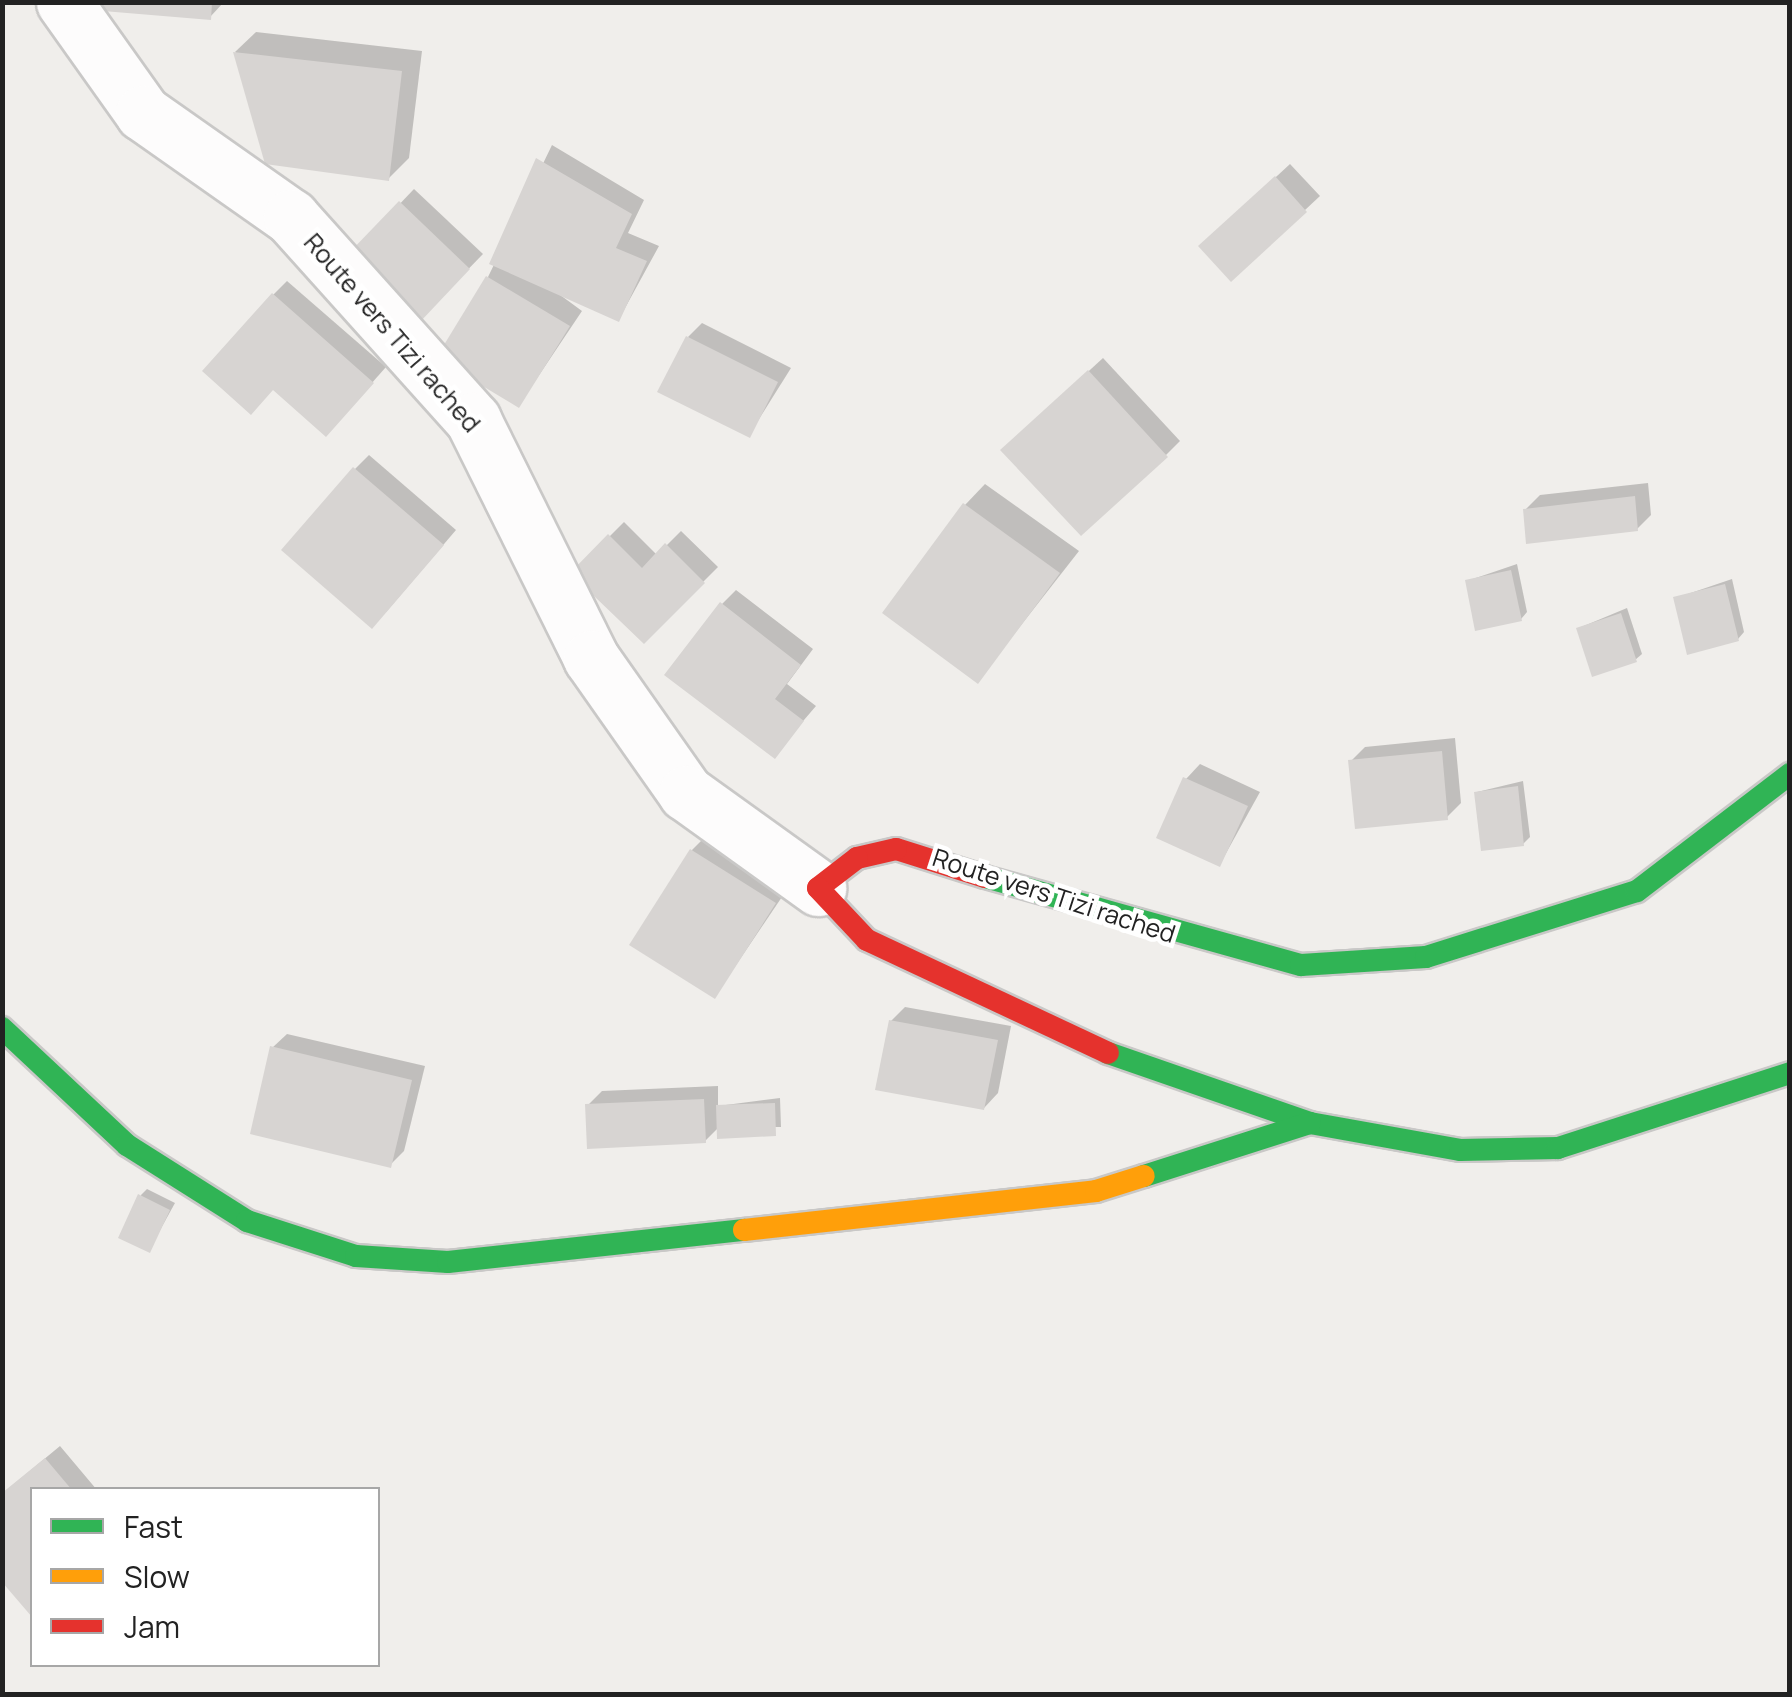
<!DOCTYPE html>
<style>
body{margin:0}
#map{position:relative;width:1792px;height:1697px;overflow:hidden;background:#f0eeeb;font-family:Manrope,sans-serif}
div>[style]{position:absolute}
.shadow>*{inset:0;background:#0003}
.building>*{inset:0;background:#d7d4d2}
.roads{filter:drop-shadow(2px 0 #c9c8c7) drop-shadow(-2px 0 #c9c8c7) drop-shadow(0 2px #c9c8c7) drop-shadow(0 -2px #c9c8c7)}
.street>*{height:55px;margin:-27.5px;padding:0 27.5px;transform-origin:27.5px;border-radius:27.5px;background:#fdfcfc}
.fast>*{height:22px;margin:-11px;padding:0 11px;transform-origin:11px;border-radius:11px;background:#30b455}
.slow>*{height:22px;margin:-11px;padding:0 11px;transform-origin:11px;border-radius:11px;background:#ff9f0a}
.jam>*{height:22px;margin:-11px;padding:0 11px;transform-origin:11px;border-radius:11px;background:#e5322d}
span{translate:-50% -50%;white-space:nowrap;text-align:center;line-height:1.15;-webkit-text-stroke:9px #fff;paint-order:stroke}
.street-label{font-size:25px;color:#222}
.frame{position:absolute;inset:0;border:5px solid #222;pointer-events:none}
.legend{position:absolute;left:30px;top:1487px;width:350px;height:180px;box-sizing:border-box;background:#fff;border:2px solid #a7a7a7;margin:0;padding:12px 18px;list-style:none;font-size:30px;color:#222}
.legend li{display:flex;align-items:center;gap:20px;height:50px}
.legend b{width:50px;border:2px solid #a7a7a7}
</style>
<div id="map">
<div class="shadow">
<i style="clip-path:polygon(102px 2px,224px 2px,210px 17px)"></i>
<i style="clip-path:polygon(256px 32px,422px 51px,409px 158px,388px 179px,235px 52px)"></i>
<i style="clip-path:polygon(552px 145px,644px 200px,628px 233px,659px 246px,619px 319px,552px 289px,582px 311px,519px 405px,488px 277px)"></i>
<i style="clip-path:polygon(1290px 164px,1320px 196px,1231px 279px,1216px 232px)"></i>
<i style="clip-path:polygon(414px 189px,483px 254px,420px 319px,352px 254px)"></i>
<i style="clip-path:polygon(287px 281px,386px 367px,340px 419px,273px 295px)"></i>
<i style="clip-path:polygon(702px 323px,791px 368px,749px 435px,688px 337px)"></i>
<i style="clip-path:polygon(1103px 358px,1180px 441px,1166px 455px,1018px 436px)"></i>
<i style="clip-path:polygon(369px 455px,456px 530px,386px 612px,355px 469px)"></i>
<i style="clip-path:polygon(1648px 483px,1651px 515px,1637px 529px,1525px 510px,1540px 495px)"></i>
<i style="clip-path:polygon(985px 484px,1079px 551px,978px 680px,965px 505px)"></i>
<i style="clip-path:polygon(624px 522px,657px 555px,681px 531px,718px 567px,644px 641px,574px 572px)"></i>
<i style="clip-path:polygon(1517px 564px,1527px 612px,1521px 619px,1467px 581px)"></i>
<i style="clip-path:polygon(1732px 579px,1744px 632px,1738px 639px,1676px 598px)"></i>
<i style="clip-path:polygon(736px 590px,813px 649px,787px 684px,816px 706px,774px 755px,722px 604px)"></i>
<i style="clip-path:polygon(1627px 608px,1642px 654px,1635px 660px,1579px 628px)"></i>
<i style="clip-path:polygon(1455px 738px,1461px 803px,1447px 817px,1351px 761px,1365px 747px)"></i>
<i style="clip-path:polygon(1200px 764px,1260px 792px,1220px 864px,1186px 779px)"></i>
<i style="clip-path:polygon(1523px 781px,1530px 837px,1523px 844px,1477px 792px)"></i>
<i style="clip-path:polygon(706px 836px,788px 888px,715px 996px,692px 850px)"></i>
<i style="clip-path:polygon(905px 1007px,1011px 1026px,998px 1093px,984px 1108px,891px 1021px)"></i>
<i style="clip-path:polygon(287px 1034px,425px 1066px,404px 1151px,390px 1165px,272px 1048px)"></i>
<i style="clip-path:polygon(718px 1086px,718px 1106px,780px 1098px,781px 1127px,719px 1127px,705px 1141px,587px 1106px,602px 1091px)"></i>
<i style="clip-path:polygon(147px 1189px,175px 1203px,149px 1250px,141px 1195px)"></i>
<i style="clip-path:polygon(60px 1446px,97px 1490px,32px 1490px,32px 1614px,2px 1578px,2px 1494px)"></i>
</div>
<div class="building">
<i style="clip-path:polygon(100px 2px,212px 2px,211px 20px,103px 11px)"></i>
<i style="clip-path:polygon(233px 52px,402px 71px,389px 181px,265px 164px)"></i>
<i style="clip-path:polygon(536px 158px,632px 214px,616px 248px,647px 261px,619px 322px,489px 264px)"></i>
<i style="clip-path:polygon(1275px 176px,1307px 212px,1231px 282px,1198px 246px)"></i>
<i style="clip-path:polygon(399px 201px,470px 269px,420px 322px,348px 254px)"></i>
<i style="clip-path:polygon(486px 276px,570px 326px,519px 408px,436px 358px)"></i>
<i style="clip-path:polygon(272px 293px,374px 383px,326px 437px,273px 390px,251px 415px,202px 371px)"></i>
<i style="clip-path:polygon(686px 336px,778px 382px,750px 438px,657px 392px)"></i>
<i style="clip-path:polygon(1088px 370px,1168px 457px,1081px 536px,1000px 450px)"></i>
<i style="clip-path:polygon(353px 467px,444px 545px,372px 629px,281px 550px)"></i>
<i style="clip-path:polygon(1635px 496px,1638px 531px,1526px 544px,1523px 509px)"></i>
<i style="clip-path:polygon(963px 503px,1060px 573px,978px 684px,882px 613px)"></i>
<i style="clip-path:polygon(608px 534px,642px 568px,665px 543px,705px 583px,644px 644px,570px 573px)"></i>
<i style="clip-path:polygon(1511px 570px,1522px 621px,1475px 631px,1465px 580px)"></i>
<i style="clip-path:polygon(1725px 584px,1739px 641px,1687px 655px,1673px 597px)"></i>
<i style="clip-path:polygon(720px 602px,801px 665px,775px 699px,804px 721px,775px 759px,664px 675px)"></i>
<i style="clip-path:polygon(1621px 613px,1637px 662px,1592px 677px,1576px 628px)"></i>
<i style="clip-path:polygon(1442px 751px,1448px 820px,1355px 829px,1348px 760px)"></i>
<i style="clip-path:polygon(1183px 777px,1248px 806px,1220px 867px,1156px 838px)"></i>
<i style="clip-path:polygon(1518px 786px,1524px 846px,1481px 851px,1474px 792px)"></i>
<i style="clip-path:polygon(690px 849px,776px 903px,715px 999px,629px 945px)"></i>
<i style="clip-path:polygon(889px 1020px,998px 1040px,984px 1110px,875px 1090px)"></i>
<i style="clip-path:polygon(270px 1046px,412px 1080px,391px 1168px,250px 1134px)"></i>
<i style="clip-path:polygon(704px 1099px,706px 1143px,587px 1149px,585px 1104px)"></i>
<i style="clip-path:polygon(775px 1103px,776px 1136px,717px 1139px,716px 1105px)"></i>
<i style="clip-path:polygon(138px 1194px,170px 1210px,150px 1253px,118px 1238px)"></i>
<i style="clip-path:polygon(45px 1458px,72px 1490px,32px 1490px,32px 1617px,2px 1582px,2px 1493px)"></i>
</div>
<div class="roads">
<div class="street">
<i style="left:64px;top:2px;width:136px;rotate:54.6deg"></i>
<i style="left:143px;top:113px;width:181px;rotate:35.1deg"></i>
<i style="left:291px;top:217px;width:273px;rotate:48.1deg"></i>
<i style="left:473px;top:420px;width:266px;rotate:63.6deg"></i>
<i style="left:591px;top:658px;width:165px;rotate:54.9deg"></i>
<i style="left:686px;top:793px;width:163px;rotate:35.7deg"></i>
</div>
<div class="fast">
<i style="left:985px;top:877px;width:328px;rotate:15.6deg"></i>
<i style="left:1301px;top:965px;width:125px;rotate:-3.7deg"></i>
<i style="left:1426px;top:957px;width:221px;rotate:-17.4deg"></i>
<i style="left:1637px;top:891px;width:193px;rotate:-37.4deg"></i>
<i style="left:2px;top:1028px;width:171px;rotate:43.1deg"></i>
<i style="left:127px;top:1145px;width:142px;rotate:32.3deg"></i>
<i style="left:247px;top:1221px;width:114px;rotate:17.8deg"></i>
<i style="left:356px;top:1256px;width:92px;rotate:3.7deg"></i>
<i style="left:448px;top:1262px;width:298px;rotate:-6.2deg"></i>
<i style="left:1108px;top:1053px;width:214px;rotate:19.1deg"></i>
<i style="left:1310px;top:1123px;width:152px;rotate:10.2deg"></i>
<i style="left:1460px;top:1150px;width:98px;rotate:-1.2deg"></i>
<i style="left:1558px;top:1148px;width:244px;rotate:-17.9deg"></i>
<i style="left:1144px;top:1176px;width:174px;rotate:-17.7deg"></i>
</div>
<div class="slow">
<i style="left:744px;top:1230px;width:354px;rotate:-6.3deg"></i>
<i style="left:1096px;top:1191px;width:50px;rotate:-17.4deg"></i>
</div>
<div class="jam">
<i style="left:985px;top:877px;width:93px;rotate:-162.5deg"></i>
<i style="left:896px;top:849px;width:40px;rotate:167deg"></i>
<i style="left:857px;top:858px;width:49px;rotate:142.4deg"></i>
<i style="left:818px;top:888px;width:71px;rotate:46.7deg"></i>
<i style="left:867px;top:940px;width:266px;rotate:25.1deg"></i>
</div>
</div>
<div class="street-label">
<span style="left:392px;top:333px;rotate:49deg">Route vers Tizi rached</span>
<span style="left:1054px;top:896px;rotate:18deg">Route vers Tizi rached</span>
</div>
<div class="frame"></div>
<ul class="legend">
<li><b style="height:12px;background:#30b455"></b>Fast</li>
<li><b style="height:12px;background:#ff9f0a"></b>Slow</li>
<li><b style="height:12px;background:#e5322d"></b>Jam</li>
</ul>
</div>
